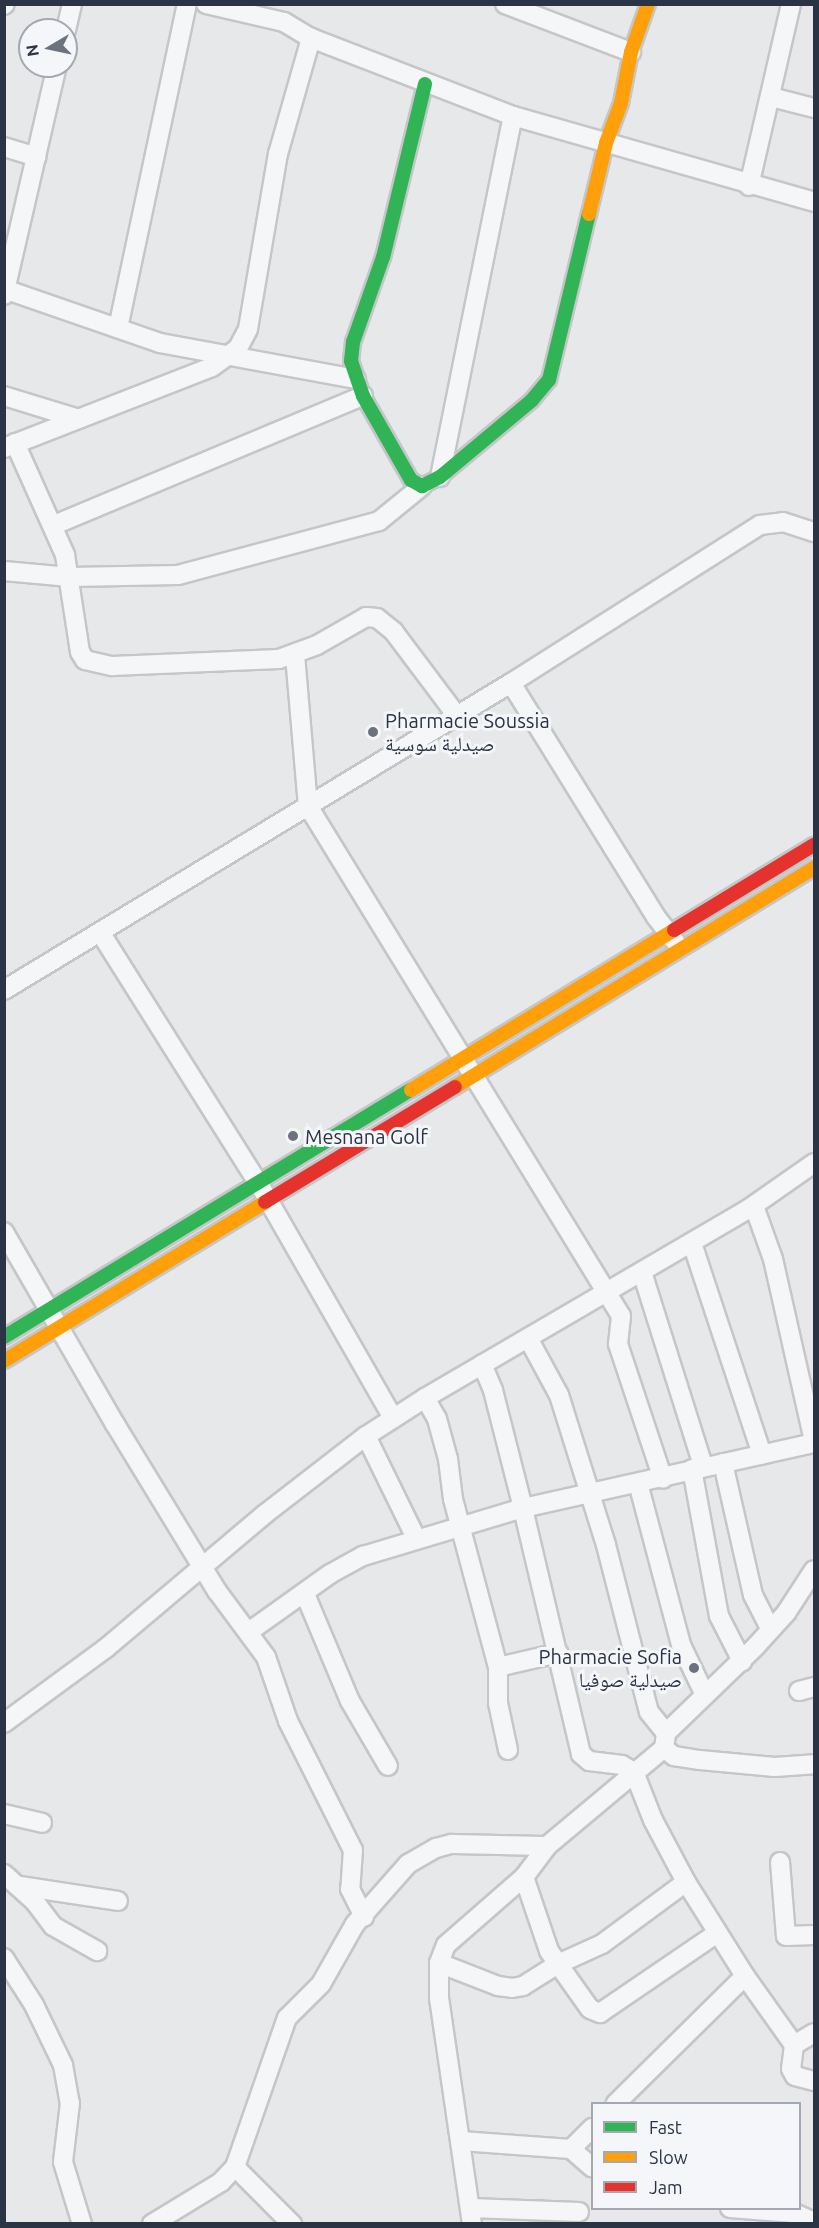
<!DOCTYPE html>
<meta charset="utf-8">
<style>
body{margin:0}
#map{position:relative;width:819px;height:2228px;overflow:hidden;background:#e6e8ea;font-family:Ubuntu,"Noto Naskh Arabic",sans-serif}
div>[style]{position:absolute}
.roads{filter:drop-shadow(2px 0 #c4c6c8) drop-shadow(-2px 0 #c4c6c8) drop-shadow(0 2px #c4c6c8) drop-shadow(0 -2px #c4c6c8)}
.street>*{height:18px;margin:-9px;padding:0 9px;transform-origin:9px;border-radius:9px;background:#f5f6f7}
.fast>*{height:14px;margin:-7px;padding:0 7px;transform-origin:7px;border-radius:7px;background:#30b455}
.slow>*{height:14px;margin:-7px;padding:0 7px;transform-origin:7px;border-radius:7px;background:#ff9f0a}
.jam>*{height:14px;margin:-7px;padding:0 7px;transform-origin:7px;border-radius:7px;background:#e5322d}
.dots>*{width:16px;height:16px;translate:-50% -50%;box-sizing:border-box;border:3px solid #f4f6f9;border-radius:50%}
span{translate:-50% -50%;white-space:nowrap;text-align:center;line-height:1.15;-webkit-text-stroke:6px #f4f6f9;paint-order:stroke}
.poi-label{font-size:20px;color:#2b3445}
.left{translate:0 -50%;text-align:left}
.right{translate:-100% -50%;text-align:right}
.frame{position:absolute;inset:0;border:6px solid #2b3445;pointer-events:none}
.legend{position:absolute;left:591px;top:2102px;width:210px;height:108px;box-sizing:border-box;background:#f4f6f9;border:2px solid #a4a8b1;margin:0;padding:8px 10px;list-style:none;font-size:18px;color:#2b3445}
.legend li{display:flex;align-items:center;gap:12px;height:30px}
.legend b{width:30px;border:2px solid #a4a8b1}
.north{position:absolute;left:18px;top:18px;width:60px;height:60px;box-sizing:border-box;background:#f4f6f9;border:2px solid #a4a8b1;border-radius:50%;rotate:261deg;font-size:16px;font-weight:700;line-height:24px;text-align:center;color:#2b3445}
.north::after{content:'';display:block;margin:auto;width:21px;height:27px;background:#6c737f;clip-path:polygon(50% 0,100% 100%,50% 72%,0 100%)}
</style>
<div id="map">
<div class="roads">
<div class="street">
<i style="left:206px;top:4px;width:80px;rotate:13deg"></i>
<i style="left:284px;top:22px;width:31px;rotate:31deg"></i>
<i style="left:311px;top:38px;width:217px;rotate:21.1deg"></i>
<i style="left:513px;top:116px;width:313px;rotate:15.9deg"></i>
<i style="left:505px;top:4px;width:135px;rotate:20.9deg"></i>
<i style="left:4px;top:5px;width:1px;rotate:-45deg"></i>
<i style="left:66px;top:30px;width:27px;rotate:-77deg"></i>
<i style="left:771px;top:97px;width:44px;rotate:14.3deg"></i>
<i style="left:4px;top:147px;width:34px;rotate:17deg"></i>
<i style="left:749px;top:186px;width:187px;rotate:-77deg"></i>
<i style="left:7px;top:290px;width:162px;rotate:19.1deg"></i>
<i style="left:160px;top:343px;width:199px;rotate:10.4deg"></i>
<i style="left:4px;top:295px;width:235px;rotate:-77deg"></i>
<i style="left:118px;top:328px;width:331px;rotate:-78deg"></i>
<i style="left:4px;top:396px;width:78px;rotate:17deg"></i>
<i style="left:15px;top:443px;width:123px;rotate:65.9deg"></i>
<i style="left:65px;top:555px;width:98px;rotate:81.2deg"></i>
<i style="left:80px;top:652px;width:9px;rotate:58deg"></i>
<i style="left:85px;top:660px;width:28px;rotate:13deg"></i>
<i style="left:112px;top:666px;width:167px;rotate:-2.4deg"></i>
<i style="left:279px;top:659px;width:40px;rotate:-20.2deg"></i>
<i style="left:317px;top:645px;width:56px;rotate:-29.7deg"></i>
<i style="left:366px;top:617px;width:11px;rotate:5deg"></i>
<i style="left:377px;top:618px;width:22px;rotate:39deg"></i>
<i style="left:394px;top:632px;width:105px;rotate:53.1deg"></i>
<i style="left:4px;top:448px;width:223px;rotate:-21.3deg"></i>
<i style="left:212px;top:367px;width:32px;rotate:-36deg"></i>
<i style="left:238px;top:348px;width:21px;rotate:-62deg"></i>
<i style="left:248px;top:329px;width:178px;rotate:-80.3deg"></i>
<i style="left:278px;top:154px;width:121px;rotate:-74.1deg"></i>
<i style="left:440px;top:477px;width:368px;rotate:-78.6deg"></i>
<i style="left:54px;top:525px;width:335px;rotate:-22.7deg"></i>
<i style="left:4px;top:571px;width:66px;rotate:5.2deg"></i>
<i style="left:70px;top:577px;width:108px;rotate:-1.1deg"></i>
<i style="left:178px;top:575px;width:208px;rotate:-15deg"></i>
<i style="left:379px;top:521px;width:55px;rotate:-39.1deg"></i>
<i style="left:295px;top:655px;width:152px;rotate:85.1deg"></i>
<i style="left:308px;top:806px;width:598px;rotate:58.46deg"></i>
<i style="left:621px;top:1316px;width:28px;rotate:96deg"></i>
<i style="left:618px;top:1344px;width:142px;rotate:71.6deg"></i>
<i style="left:511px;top:683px;width:275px;rotate:58.2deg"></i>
<i style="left:656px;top:917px;width:31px;rotate:52deg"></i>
<i style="left:100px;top:932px;width:298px;rotate:57.8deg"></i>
<i style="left:259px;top:1184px;width:270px;rotate:60.2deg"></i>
<i style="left:4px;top:990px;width:593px;rotate:-31.2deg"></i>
<i style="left:511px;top:683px;width:295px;rotate:-32.4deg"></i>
<i style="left:760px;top:525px;width:23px;rotate:-7deg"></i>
<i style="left:783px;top:522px;width:33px;rotate:18deg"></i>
<i style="left:754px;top:1206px;width:56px;rotate:70.3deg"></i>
<i style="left:773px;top:1259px;width:187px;rotate:77.3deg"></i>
<i style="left:4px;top:1232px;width:222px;rotate:60deg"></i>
<i style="left:115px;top:1424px;width:196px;rotate:58.6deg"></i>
<i style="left:217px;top:1591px;width:82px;rotate:53.4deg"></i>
<i style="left:266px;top:1657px;width:68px;rotate:71deg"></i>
<i style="left:288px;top:1721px;width:144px;rotate:63.3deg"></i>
<i style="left:353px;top:1850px;width:39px;rotate:94deg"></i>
<i style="left:350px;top:1889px;width:31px;rotate:63deg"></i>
<i style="left:692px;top:1243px;width:223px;rotate:71.7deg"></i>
<i style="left:642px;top:1272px;width:203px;rotate:72.5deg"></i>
<i style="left:528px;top:1338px;width:65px;rotate:61.5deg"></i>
<i style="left:559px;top:1395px;width:157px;rotate:72.6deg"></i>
<i style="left:606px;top:1545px;width:172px;rotate:75.6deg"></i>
<i style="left:649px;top:1712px;width:27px;rotate:51deg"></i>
<i style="left:425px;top:1398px;width:24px;rotate:60deg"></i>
<i style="left:437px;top:1419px;width:41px;rotate:74.6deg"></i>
<i style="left:448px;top:1459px;width:40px;rotate:82.9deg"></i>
<i style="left:453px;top:1499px;width:174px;rotate:75deg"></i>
<i style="left:498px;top:1667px;width:36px;rotate:90deg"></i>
<i style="left:498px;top:1703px;width:48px;rotate:78deg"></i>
<i style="left:366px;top:1436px;width:114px;rotate:63.9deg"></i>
<i style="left:723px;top:1463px;width:135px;rotate:77.2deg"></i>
<i style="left:753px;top:1595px;width:37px;rotate:63deg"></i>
<i style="left:692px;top:1469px;width:149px;rotate:79.6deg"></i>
<i style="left:719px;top:1616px;width:51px;rotate:62.9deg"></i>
<i style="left:638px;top:1483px;width:168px;rotate:75.1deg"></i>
<i style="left:681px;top:1645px;width:55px;rotate:64.4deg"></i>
<i style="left:305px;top:1594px;width:116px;rotate:67.2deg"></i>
<i style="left:350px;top:1701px;width:75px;rotate:59.7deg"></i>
<i style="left:250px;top:1631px;width:98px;rotate:-35.5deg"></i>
<i style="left:330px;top:1574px;width:38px;rotate:-29deg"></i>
<i style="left:363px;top:1556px;width:167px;rotate:-16.7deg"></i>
<i style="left:523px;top:1508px;width:122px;rotate:-104.3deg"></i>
<i style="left:493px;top:1390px;width:28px;rotate:-113deg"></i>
<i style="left:498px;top:1667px;width:62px;rotate:-13.1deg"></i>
<i style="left:799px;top:1691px;width:16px;rotate:-15deg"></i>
<i style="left:4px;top:1723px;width:127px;rotate:-36.3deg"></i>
<i style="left:106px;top:1648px;width:208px;rotate:-40.1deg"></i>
<i style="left:265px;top:1514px;width:128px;rotate:-37.7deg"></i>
<i style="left:366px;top:1436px;width:70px;rotate:-32.8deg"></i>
<i style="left:425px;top:1398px;width:373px;rotate:-30.3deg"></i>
<i style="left:747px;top:1210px;width:82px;rotate:-35deg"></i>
<i style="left:664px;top:1748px;width:13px;rotate:39deg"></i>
<i style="left:674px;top:1756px;width:26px;rotate:9deg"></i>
<i style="left:700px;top:1760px;width:75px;rotate:5.3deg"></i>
<i style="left:775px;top:1767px;width:39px;rotate:-4deg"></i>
<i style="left:4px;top:1814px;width:39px;rotate:13deg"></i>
<i style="left:780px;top:1862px;width:74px;rotate:85.4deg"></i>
<i style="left:786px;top:1936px;width:28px;rotate:-2deg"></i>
<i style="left:4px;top:1874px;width:42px;rotate:42.1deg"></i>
<i style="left:35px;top:1902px;width:30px;rotate:53deg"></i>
<i style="left:53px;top:1926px;width:51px;rotate:29.6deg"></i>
<i style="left:524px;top:1877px;width:78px;rotate:71.3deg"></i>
<i style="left:549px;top:1951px;width:16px;rotate:55deg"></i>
<i style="left:558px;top:1964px;width:48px;rotate:-24.4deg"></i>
<i style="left:602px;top:1944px;width:104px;rotate:-36.4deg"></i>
<i style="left:686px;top:1882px;width:111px;rotate:57.9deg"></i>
<i style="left:745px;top:1976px;width:182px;rotate:135.4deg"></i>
<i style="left:686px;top:1882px;width:70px;rotate:-118deg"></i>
<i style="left:653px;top:1820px;width:52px;rotate:-111.6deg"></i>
<i style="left:634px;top:1772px;width:14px;rotate:-150deg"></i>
<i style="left:622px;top:1765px;width:33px;rotate:-173deg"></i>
<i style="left:589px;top:1761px;width:11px;rotate:-139deg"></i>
<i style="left:581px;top:1754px;width:253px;rotate:-103.3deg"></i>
<i style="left:523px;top:1508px;width:298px;rotate:-12.6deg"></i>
<i style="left:20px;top:1886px;width:99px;rotate:8.7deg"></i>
<i style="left:4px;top:1958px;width:56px;rotate:57.4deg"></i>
<i style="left:34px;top:2005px;width:67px;rotate:64.2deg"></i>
<i style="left:63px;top:2065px;width:39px;rotate:80deg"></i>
<i style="left:70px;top:2103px;width:59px;rotate:96.8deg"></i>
<i style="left:63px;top:2162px;width:65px;rotate:73deg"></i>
<i style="left:439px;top:1963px;width:63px;rotate:21.3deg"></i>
<i style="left:498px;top:1986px;width:14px;rotate:8deg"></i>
<i style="left:512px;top:1988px;width:11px;rotate:-10deg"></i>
<i style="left:523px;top:1986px;width:41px;rotate:-32.2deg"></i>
<i style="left:558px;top:1964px;width:55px;rotate:54.6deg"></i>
<i style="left:590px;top:2009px;width:11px;rotate:22deg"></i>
<i style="left:600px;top:2013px;width:140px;rotate:-34.3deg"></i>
<i style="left:745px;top:1976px;width:85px;rotate:54.6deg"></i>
<i style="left:794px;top:2045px;width:24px;rotate:97deg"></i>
<i style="left:791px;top:2069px;width:8px;rotate:60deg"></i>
<i style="left:795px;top:2076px;width:20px;rotate:15deg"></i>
<i style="left:794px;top:2045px;width:23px;rotate:-31deg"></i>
<i style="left:461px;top:2141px;width:110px;rotate:4.2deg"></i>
<i style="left:571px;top:2149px;width:30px;rotate:-45deg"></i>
<i style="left:571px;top:2149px;width:28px;rotate:41deg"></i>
<i style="left:235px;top:2167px;width:81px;rotate:45deg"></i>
<i style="left:471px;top:2208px;width:108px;rotate:2.1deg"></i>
<i style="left:730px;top:2208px;width:64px;rotate:4.5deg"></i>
<i style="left:794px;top:2213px;width:22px;rotate:24deg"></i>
<i style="left:152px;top:2224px;width:81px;rotate:-31.3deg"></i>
<i style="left:221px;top:2182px;width:21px;rotate:-47deg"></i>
<i style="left:235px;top:2167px;width:158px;rotate:-70.8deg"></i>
<i style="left:287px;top:2018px;width:48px;rotate:-45deg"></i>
<i style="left:321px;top:1984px;width:69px;rotate:-60.5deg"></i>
<i style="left:355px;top:1924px;width:80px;rotate:-48.5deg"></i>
<i style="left:408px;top:1864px;width:32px;rotate:-30deg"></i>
<i style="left:436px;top:1848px;width:16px;rotate:-15deg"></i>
<i style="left:451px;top:1844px;width:96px;rotate:1.2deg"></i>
<i style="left:472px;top:2224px;width:227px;rotate:-98.3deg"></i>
<i style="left:439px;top:1999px;width:36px;rotate:-90deg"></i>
<i style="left:439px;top:1963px;width:19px;rotate:-69deg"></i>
<i style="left:446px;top:1945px;width:103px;rotate:-41.1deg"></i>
<i style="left:524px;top:1877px;width:39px;rotate:-53deg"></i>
<i style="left:547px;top:1846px;width:153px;rotate:-39.9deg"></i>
<i style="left:664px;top:1748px;width:15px;rotate:-82deg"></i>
<i style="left:666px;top:1733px;width:125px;rotate:-44deg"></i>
<i style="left:756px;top:1646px;width:45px;rotate:-47.7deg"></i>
<i style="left:786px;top:1613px;width:51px;rotate:-56.9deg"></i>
</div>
<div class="fast">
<i style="left:425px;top:84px;width:178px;rotate:103.6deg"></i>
<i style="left:383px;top:257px;width:90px;rotate:109.4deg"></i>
<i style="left:353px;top:342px;width:19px;rotate:96deg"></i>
<i style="left:351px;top:361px;width:37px;rotate:71deg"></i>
<i style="left:363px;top:396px;width:97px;rotate:60.3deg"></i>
<i style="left:411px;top:480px;width:13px;rotate:29deg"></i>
<i style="left:422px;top:486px;width:20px;rotate:-27deg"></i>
<i style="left:440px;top:477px;width:120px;rotate:-39.9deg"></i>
<i style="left:532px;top:400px;width:26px;rotate:-50deg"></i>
<i style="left:549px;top:380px;width:171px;rotate:-76.5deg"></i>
<i style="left:4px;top:1337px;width:476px;rotate:-31.3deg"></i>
</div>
<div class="slow">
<i style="left:589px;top:214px;width:73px;rotate:-76.5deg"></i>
<i style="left:606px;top:143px;width:43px;rotate:-69.4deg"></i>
<i style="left:621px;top:103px;width:52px;rotate:-78.9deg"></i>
<i style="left:631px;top:52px;width:51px;rotate:-70.5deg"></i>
<i style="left:455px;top:1087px;width:421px;rotate:-31.4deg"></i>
<i style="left:411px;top:1090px;width:308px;rotate:-31.3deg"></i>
<i style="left:4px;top:1361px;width:306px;rotate:-31.3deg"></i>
</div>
<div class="jam">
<i style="left:674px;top:930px;width:164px;rotate:-31.3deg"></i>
<i style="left:265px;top:1202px;width:222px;rotate:-31.2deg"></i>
</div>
</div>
<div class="dots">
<i style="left:373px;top:732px;background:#6c737f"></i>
<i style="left:293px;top:1136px;background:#6c737f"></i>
<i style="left:694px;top:1668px;background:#6c737f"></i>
</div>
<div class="poi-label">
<span class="left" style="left:385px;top:732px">Pharmacie Soussia<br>صيدلية سوسية</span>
<span class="left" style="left:305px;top:1136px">Mesnana Golf</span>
<span class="right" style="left:682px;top:1668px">Pharmacie Sofia<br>صيدلية صوفيا</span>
</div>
<div class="frame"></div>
<ul class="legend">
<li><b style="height:8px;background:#30b455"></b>Fast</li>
<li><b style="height:8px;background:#ff9f0a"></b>Slow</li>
<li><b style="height:8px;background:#e5322d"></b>Jam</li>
</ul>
<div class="north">N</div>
</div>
